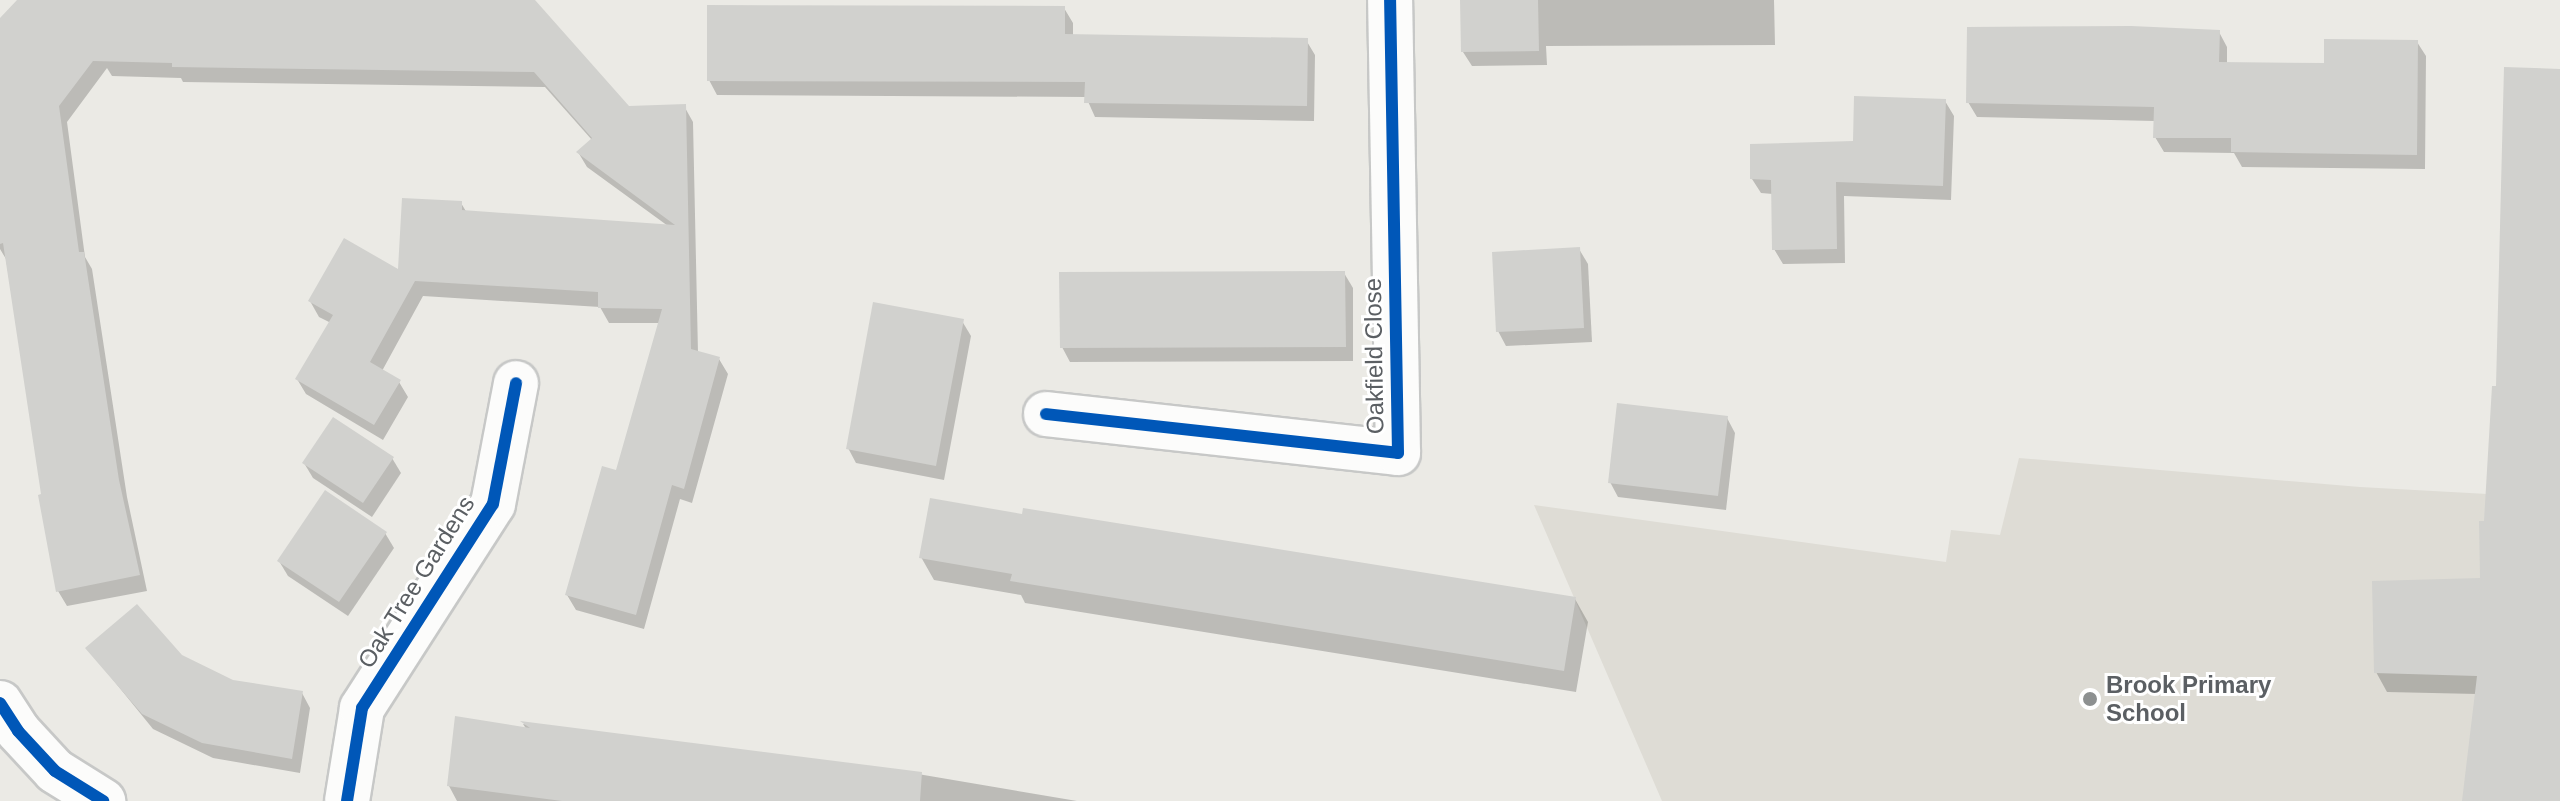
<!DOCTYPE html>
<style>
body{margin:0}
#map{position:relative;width:2560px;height:801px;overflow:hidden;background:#ebeae5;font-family:Helvetica,sans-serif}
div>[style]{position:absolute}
.education>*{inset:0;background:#dedcd5}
.shadow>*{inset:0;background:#0003}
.building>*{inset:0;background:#d1d1ce}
.roads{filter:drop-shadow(2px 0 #c7c8c7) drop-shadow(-2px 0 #c7c8c7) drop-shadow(0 2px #c7c8c7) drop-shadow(0 -2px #c7c8c7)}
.minor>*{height:44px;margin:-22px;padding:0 22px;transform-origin:22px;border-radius:22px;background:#fcfcfb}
.cycleway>*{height:12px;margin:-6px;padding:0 6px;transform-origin:6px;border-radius:6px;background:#0057b8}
.dots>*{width:22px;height:22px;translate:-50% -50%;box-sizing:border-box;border:4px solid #fff;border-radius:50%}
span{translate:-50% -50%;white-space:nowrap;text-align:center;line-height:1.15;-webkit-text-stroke:6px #fff;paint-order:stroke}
.street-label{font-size:24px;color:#5b5f63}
.poi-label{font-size:24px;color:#5b5f63;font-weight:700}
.left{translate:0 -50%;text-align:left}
</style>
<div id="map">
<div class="education">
<i style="clip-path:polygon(2019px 458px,2360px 487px,2560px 498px,2560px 801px,1662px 801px,1534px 505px,1946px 562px,1951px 530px,2000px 535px)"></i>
</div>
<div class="shadow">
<i style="clip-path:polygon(20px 0,532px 0,628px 108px,684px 106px,693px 122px,698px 353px,719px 359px,728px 374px,692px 503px,680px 499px,644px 629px,576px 610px,567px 595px,618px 472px,660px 323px,609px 323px,600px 307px,423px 296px,382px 371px,399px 382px,408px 397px,383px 440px,306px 394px,297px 379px,331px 323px,319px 317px,310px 301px,400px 273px,461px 203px,467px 213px,668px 226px,587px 167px,578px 152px,592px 140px,545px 87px,183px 82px,181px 78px,112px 76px,107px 68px,67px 122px,85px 257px,92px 269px,127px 497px,147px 591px,67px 606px,58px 591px,6px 259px,0 249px,0 21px)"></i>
<i style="clip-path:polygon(1462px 0,1774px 0,1775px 45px,1546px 46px,1547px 65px,1472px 66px,1463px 52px)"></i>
<i style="clip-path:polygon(1064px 8px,1073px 23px,1073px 37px,1306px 40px,1315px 55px,1314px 121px,1095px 117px,1086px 97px,717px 95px,709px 80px)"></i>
<i style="clip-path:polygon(2219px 32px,2227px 47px,2227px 64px,2326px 65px,2417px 42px,2426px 56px,2425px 169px,2242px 167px,2234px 153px,2164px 152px,2155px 137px,2155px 121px,1977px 117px,1968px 102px)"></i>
<i style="clip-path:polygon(2560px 71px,2560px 801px,2464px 801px,2477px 694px,2387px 692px,2376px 672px,2482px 580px,2498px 388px)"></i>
<i style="clip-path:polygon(1945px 101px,1954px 116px,1951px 200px,1844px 196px,1845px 263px,1783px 264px,1774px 249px,1773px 194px,1761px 193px,1752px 179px,1854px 143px)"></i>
<i style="clip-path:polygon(1579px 249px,1588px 264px,1592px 342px,1506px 346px,1498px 331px)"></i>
<i style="clip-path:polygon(1344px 273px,1353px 288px,1353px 361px,1070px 362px,1062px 347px)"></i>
<i style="clip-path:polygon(962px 321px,971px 336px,944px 480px,856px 463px,848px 448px)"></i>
<i style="clip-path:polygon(1727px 418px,1735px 433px,1726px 510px,1618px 497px,1610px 482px)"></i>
<i style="clip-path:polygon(392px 458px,401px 473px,372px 517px,313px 478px,304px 463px)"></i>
<i style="clip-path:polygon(1023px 516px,1575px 599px,1588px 622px,1576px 692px,1025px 603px,1021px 595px,934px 580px,921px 557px)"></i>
<i style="clip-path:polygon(385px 533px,394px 548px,348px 616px,288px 576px,279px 561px)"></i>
<i style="clip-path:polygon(88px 649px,232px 682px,302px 693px,310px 708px,300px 773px,213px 758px,153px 729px)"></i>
<i style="clip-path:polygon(523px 724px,912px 773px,1077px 801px,457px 801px,449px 786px,527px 730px)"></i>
</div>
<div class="building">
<i style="clip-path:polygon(17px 0,535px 0,629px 106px,686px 104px,691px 349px,720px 357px,684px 489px,672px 485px,636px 615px,565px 595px,602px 466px,616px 470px,662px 309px,598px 308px,598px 292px,415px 281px,370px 362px,401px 380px,374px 425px,295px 379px,333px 315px,308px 301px,344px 238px,398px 269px,402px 198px,462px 201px,462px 210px,675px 225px,576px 152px,592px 138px,534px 72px,172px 67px,172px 63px,93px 61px,59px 106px,79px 252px,84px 252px,119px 480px,140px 575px,56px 592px,38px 495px,41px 494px,3px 243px,0 244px,0 18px)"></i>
<i style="clip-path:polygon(1460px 0,1538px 0,1539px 51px,1461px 52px)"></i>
<i style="clip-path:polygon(707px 5px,1065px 6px,1065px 34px,1308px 38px,1307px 106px,1084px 103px,1085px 82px,707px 81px)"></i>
<i style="clip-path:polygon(2131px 26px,2220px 30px,2219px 62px,2324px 63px,2324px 39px,2418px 40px,2417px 155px,2231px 152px,2231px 138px,2153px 138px,2154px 107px,1966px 103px,1967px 27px)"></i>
<i style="clip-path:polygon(2504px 67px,2560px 69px,2560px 801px,2462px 801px,2477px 676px,2374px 673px,2372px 581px,2480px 578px,2479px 521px,2484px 521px,2492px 386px,2496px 386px)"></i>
<i style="clip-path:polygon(1854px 96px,1946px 99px,1943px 186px,1836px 182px,1837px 249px,1772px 250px,1771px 180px,1750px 179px,1750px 144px,1853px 141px)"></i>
<i style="clip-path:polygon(1580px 247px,1584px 328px,1496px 332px,1492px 252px)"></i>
<i style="clip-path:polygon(1345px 271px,1346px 347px,1060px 348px,1059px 272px)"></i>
<i style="clip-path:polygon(873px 302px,964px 319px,936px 466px,846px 449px)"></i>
<i style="clip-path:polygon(1617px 403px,1728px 416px,1718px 496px,1608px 483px)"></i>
<i style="clip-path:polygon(333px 417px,394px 457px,363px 503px,302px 463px)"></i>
<i style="clip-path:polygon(325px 490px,387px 532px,339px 602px,277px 561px)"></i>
<i style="clip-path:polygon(930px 498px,1022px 514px,1023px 508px,1576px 597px,1564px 671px,1010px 581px,1012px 574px,919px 558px)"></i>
<i style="clip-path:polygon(137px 604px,182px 655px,233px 680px,303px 691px,292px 759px,202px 743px,142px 714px,85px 648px)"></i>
<i style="clip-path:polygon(455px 716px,530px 728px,520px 721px,922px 772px,920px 801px,562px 801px,447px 786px)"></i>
</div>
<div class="roads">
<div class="minor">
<i style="left:1046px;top:414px;width:354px;rotate:6.3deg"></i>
<i style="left:1398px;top:453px;width:453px;rotate:-91deg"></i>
<i style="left:0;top:703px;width:33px;rotate:57deg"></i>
<i style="left:18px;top:731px;width:54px;rotate:47.2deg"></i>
<i style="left:55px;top:771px;width:57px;rotate:32deg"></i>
<i style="left:347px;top:801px;width:94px;rotate:-80.8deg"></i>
<i style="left:362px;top:708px;width:242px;rotate:-57.3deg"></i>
<i style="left:493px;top:504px;width:123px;rotate:-79.2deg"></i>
</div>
</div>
<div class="cycleway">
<i style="left:1046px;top:414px;width:354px;rotate:6.3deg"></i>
<i style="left:1398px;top:453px;width:453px;rotate:-91deg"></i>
<i style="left:0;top:703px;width:33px;rotate:57deg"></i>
<i style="left:18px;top:731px;width:54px;rotate:47.2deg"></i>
<i style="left:55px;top:771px;width:57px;rotate:32deg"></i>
<i style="left:347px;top:801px;width:94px;rotate:-80.8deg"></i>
<i style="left:362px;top:708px;width:242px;rotate:-57.3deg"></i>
<i style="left:493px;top:504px;width:123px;rotate:-79.2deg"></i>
</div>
<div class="dots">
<i style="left:2090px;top:699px;background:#8d9090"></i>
</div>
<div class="street-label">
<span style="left:1374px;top:356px;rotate:-91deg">Oakfield Close</span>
<span style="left:416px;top:582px;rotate:-58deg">Oak Tree Gardens</span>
</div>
<div class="poi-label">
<span class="left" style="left:2106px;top:699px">Brook Primary<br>School</span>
</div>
</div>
